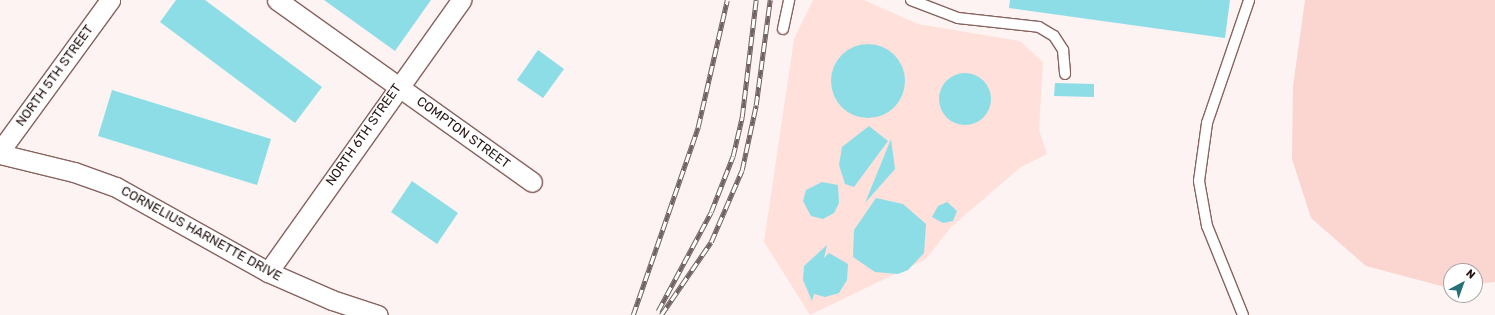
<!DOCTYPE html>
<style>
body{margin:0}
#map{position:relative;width:1495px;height:315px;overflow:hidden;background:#fcf3f2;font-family:Rubik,sans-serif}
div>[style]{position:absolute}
.built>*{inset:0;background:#ffe0db}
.green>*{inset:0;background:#fbd5d0}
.building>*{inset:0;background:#8ddde7}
.round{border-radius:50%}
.roads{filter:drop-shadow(1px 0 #88635e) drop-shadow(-1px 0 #88635e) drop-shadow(0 1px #88635e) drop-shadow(0 -1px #88635e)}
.service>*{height:10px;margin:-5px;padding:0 5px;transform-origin:5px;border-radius:5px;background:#fff}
.minor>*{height:19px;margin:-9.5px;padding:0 9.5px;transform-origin:9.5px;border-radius:9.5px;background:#fff}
.rail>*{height:4.5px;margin-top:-2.25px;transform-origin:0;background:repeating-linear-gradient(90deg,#fff 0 9px,#6f6260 0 18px);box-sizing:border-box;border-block:1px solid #6f6260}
span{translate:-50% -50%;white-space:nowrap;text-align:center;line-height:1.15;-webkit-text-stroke:3px #fff;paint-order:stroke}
.street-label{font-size:13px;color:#281917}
.north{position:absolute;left:1443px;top:263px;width:40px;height:40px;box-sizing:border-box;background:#fff;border:1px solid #a9a3a2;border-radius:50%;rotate:41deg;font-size:11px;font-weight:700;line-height:16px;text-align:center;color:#281917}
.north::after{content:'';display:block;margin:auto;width:14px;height:18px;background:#256f77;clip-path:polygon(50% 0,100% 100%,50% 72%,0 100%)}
</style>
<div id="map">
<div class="built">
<i style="clip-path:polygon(813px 0,864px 0,918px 24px,1020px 41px,1043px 62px,1039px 130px,1047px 154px,1021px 167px,951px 227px,926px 259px,810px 315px,764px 242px,794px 39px)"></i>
</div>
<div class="green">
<i style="clip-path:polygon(1305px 0,1495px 0,1495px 282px,1475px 284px,1475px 271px,1451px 271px,1451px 287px,1445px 287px,1366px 266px,1311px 218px,1292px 159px,1293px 86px)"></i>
</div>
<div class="building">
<i style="clip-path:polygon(176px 0,205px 0,322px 87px,295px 123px,160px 22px)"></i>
<i style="clip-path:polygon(324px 0,431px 0,395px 51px)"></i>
<i style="clip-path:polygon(1010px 0,1230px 0,1225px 38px,1009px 8px)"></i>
<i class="round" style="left:831px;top:44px;width:74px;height:74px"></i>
<i style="clip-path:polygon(538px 50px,564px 69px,543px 98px,517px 80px)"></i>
<i class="round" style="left:939px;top:73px;width:52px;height:52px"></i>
<i style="clip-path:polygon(1055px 83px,1094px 84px,1094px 97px,1054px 96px)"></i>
<i style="clip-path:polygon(112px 90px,271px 139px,257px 185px,98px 136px)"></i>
<i style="clip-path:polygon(869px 126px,888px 141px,854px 187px,845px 184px,839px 165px,842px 147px)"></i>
<i style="clip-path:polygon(891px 139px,895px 169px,865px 203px)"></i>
<i style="clip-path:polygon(412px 181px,458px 213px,437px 244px,391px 212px)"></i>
<i style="clip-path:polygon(822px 182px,838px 185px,839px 203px,834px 213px,823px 219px,811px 216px,803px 201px,806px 190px)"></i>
<i style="clip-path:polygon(876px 198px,903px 204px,926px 224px,924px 253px,908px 270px,898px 274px,875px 272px,853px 257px,854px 230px)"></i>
<i style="clip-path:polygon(947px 202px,957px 211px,953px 221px,943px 223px,932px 217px,938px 206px)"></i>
<i style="clip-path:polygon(827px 245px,824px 258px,829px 253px,848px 264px,847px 280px,839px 293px,825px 297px,814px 294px,812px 301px,803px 280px,804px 266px)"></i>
</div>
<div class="roads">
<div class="service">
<i style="left:911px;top:0;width:50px;rotate:21deg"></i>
<i style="left:958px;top:18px;width:81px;rotate:6.3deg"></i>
<i style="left:1039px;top:27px;width:17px;rotate:31deg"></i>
<i style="left:1054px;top:36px;width:17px;rotate:57deg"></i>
<i style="left:1063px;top:50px;width:24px;rotate:85deg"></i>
<i style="left:783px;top:29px;width:30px;rotate:-78deg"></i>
<i style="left:1243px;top:315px;width:96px;rotate:-112deg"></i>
<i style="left:1207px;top:226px;width:46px;rotate:-100.1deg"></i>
<i style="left:1199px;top:181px;width:59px;rotate:-82.1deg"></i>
<i style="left:1207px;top:123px;width:130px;rotate:-71.1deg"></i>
</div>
<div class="minor">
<i style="left:277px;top:0;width:313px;rotate:35.5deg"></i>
<i style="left:0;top:151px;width:187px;rotate:-53.9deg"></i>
<i style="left:0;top:154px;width:76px;rotate:13.7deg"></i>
<i style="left:74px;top:172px;width:45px;rotate:19.7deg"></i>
<i style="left:116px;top:187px;width:174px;rotate:29.2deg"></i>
<i style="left:268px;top:272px;width:70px;rotate:23.6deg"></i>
<i style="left:332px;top:300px;width:48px;rotate:18.1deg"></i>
<i style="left:268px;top:272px;width:334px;rotate:-54.6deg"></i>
</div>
</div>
<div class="rail">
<i style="left:658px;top:311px;width:112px;rotate:-61.8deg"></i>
<i style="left:711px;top:212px;width:60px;rotate:-68.6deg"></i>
<i style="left:733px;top:156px;width:40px;rotate:-77deg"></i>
<i style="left:742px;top:117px;width:118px;rotate:-83.2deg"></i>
<i style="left:633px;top:315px;width:199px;rotate:-70.9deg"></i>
<i style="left:698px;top:127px;width:130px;rotate:-77.1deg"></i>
<i style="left:661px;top:315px;width:88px;rotate:-55.6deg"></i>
<i style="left:711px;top:242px;width:78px;rotate:-66.7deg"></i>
<i style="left:742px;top:170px;width:66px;rotate:-77.8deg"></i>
<i style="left:756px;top:105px;width:106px;rotate:-82.4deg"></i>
</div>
<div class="street-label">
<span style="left:55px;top:76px;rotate:-54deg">NORTH 5TH STREET</span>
<span style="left:463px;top:133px;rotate:36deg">COMPTON STREET</span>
<span style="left:364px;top:135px;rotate:-55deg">NORTH 6TH STREET</span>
<span style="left:201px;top:234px;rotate:29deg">CORNELIUS HARNETTE DRIVE</span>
</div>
<div class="north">N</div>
</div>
